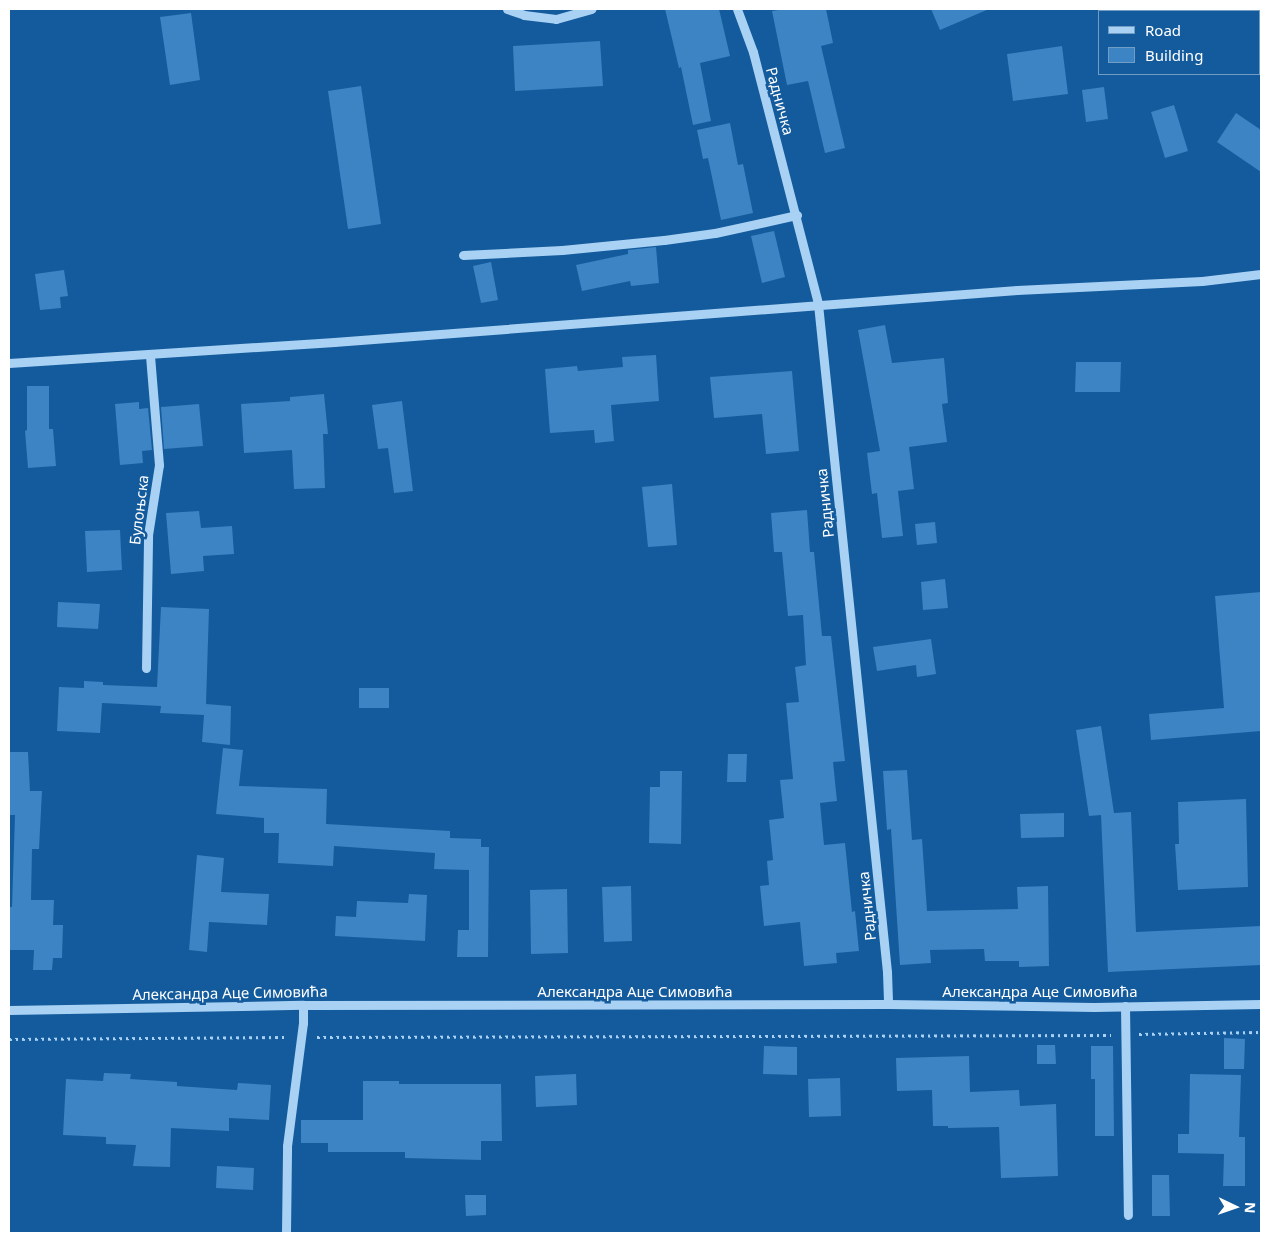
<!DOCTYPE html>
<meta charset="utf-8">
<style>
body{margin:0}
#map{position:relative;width:1270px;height:1242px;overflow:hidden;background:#135b9c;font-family:"Noto Sans",sans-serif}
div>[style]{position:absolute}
.building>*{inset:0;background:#3c84c3}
.path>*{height:3px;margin-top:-1.5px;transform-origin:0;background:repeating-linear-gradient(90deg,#a8d1f4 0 2.5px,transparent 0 6.5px)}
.minor>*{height:9px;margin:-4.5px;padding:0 4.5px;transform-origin:4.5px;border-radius:4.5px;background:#a8d1f4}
span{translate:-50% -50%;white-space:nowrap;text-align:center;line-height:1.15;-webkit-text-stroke:5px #135b9c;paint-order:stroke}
.street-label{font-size:15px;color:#fff}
.frame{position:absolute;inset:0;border:10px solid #fff;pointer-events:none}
.legend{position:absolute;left:1098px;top:10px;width:162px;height:65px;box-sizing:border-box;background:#135b9c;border:1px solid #719dc4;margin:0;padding:6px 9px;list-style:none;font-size:15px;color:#fff}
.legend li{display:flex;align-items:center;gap:10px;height:25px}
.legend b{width:25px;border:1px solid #719dc4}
.north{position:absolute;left:1210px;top:1182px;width:50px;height:50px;-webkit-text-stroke:4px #135b9c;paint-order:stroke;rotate:93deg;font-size:14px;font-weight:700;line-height:20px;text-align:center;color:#fff}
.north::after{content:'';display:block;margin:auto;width:18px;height:22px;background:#fff;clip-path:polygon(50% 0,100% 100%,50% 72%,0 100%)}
</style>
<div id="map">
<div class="building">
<i style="clip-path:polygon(665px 9px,719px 9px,730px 56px,700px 63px,711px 121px,693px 125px,681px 67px,679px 68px)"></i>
<i style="clip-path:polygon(785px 9px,826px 9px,833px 43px,821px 46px,845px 148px,825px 153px,808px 81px,787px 85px,772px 11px)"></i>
<i style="clip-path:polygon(931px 9px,989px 9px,940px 30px)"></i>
<i style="clip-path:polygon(191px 13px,200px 80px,170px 85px,160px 17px)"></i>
<i style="clip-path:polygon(600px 41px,603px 86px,515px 91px,513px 46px)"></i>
<i style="clip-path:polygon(1062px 46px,1068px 94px,1013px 101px,1007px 54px)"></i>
<i style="clip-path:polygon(361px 86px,381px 224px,348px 229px,328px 91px)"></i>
<i style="clip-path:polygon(1104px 87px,1108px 119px,1086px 122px,1082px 90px)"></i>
<i style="clip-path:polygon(1174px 105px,1188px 151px,1165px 158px,1151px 112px)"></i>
<i style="clip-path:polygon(1236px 113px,1261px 130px,1261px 172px,1217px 142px)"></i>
<i style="clip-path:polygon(730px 123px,738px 165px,743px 164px,753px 213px,721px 220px,708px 158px,703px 159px,697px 130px)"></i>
<i style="clip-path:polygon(774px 231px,785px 277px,762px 283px,751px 236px)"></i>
<i style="clip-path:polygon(656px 247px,659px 283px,631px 286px,630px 281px,582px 291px,576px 265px,628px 254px,628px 250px)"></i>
<i style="clip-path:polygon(491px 262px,498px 300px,481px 303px,473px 266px)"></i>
<i style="clip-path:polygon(64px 270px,68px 296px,60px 297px,61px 308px,40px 310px,35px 274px)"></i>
<i style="clip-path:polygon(885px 325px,892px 363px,944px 358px,948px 403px,942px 404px,947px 442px,909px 447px,914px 489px,898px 491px,903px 536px,882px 538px,877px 493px,872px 494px,867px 453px,880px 451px,858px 330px)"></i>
<i style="clip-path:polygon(656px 355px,659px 401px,611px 405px,614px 441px,595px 443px,594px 430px,550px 433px,545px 369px,577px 366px,578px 371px,623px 367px,622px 357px)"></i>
<i style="clip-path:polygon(1076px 362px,1121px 362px,1120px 392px,1075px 392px)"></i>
<i style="clip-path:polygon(792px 371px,799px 451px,766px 454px,762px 414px,714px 418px,710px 377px)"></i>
<i style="clip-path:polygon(27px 386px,49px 386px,49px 429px,53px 429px,56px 466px,28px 468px,25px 431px,27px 430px)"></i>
<i style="clip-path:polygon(324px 394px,328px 434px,323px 434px,325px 488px,294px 489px,292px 450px,244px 453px,241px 404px,290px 401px,290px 397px)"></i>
<i style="clip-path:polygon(402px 401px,413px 491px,394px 493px,388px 448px,378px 449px,372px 405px)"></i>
<i style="clip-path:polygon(139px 402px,139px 409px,148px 408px,152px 450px,142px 451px,143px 463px,120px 465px,115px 404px)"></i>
<i style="clip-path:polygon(199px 404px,203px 446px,164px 449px,161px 407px)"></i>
<i style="clip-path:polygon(672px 484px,677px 545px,648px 547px,642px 487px)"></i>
<i style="clip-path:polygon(807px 510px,810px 552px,814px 552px,822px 636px,831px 636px,845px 761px,833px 762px,837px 801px,820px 803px,824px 845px,845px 843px,852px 912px,855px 911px,859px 951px,836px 953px,837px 963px,804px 966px,800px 922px,764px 926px,760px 886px,769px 885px,767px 861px,773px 860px,769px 820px,784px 818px,780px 780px,793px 779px,786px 703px,799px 702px,795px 667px,806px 665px,803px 615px,788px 616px,782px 552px,774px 552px,771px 513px)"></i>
<i style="clip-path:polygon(199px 511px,201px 528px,232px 526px,234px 554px,203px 556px,204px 571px,171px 574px,166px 513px)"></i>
<i style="clip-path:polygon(935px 522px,937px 543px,917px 545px,915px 524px)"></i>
<i style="clip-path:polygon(120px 530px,122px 570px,87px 572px,85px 531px)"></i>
<i style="clip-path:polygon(945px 579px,948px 608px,923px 610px,921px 582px)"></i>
<i style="clip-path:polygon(1261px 592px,1261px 731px,1151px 740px,1149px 714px,1224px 708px,1215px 596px)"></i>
<i style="clip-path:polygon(58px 602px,100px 604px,98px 629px,57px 627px)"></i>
<i style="clip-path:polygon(161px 607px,209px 609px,206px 704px,231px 706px,230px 745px,202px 742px,204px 715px,160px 713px,161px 706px,102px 703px,100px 733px,57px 731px,59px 687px,84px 688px,84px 681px,103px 682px,103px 685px,157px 687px)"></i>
<i style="clip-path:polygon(931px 639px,936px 674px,917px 677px,916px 665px,877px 671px,873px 647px)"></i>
<i style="clip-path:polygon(359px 688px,389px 688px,389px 708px,359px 708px)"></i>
<i style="clip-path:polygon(1101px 726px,1114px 813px,1131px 812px,1136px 932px,1261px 926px,1261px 965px,1108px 972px,1101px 815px,1089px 816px,1076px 730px)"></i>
<i style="clip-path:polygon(223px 748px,243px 750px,239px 786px,327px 789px,326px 824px,450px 831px,450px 838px,481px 839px,481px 847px,489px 847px,488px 957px,457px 957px,458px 930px,469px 930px,469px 870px,434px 869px,435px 853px,334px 846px,333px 866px,278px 863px,279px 833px,264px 833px,264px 818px,216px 814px)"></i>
<i style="clip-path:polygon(9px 752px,28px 752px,30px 791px,42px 791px,39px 849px,32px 849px,31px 900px,54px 900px,53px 925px,63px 925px,62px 958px,53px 958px,52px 970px,33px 970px,34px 950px,9px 950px,9px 907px,12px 907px,15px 815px,9px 815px)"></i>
<i style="clip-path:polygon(728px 754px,747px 754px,746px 782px,727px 782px)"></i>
<i style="clip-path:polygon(907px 770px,912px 840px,922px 839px,927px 911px,1018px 909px,1017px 887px,1048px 886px,1049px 966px,1019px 967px,1019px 961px,985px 961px,984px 949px,930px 950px,931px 963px,900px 965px,891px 829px,887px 830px,883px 771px)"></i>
<i style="clip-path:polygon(660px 771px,682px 771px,681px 844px,649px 843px,650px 787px,660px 787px)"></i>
<i style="clip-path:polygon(1246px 799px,1248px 887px,1178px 890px,1175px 844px,1179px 844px,1178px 802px)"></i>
<i style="clip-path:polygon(1064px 813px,1064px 837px,1021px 838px,1020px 814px)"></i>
<i style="clip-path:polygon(197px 855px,224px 858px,221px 892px,269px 894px,267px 925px,209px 922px,207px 952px,189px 950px)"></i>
<i style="clip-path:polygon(631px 886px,632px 941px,604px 942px,602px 887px)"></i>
<i style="clip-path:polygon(567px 889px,568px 953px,531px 954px,530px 890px)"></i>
<i style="clip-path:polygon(409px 894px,427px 895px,425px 941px,335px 936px,336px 916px,356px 917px,357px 901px,408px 903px)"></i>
<i style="clip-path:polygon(1224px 1038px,1245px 1039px,1244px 1069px,1224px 1069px)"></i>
<i style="clip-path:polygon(1037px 1045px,1055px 1045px,1056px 1064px,1037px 1064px)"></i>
<i style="clip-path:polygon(764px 1046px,797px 1047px,797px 1075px,763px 1074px)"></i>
<i style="clip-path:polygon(1091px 1046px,1113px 1046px,1114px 1136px,1095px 1136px,1095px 1079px,1091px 1079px)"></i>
<i style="clip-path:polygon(969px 1056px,970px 1092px,1019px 1090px,1020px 1106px,1056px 1104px,1058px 1176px,1001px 1178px,999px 1127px,948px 1128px,948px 1126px,933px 1126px,932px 1090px,897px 1091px,896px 1058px)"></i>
<i style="clip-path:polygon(104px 1073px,131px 1074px,130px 1079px,177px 1082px,177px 1086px,237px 1090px,238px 1083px,271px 1085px,269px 1120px,229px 1118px,229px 1131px,171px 1128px,170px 1167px,133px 1166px,136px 1145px,106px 1144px,106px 1137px,63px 1135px,66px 1079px,103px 1081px)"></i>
<i style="clip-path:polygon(576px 1074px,577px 1105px,536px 1107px,535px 1076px)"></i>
<i style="clip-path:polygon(1190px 1074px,1241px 1075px,1239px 1137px,1245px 1137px,1245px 1186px,1223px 1186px,1224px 1154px,1178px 1153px,1178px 1134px,1189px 1134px)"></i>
<i style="clip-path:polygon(840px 1078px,841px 1116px,809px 1117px,808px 1079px)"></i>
<i style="clip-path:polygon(363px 1081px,399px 1081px,399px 1084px,501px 1084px,502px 1141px,481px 1141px,481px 1160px,405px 1158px,405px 1152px,328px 1152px,328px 1143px,301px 1143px,301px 1120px,363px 1120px)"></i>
<i style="clip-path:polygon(217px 1166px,254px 1168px,253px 1190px,216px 1188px)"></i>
<i style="clip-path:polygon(1152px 1175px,1169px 1175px,1170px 1216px,1152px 1216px)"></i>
<i style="clip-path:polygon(465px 1195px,486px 1195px,486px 1215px,466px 1216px)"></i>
</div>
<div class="path">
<i style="left:1139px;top:1034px;width:122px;rotate:-0.9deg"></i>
<i style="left:317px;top:1037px;width:794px;rotate:-0.14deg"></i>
<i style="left:9px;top:1039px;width:277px;rotate:-0.4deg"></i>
</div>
<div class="minor">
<i style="left:507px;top:9px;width:18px;rotate:19deg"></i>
<i style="left:524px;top:15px;width:32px;rotate:7deg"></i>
<i style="left:556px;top:19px;width:37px;rotate:-16deg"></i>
<i style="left:737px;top:9px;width:46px;rotate:69.6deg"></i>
<i style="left:753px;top:52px;width:260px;rotate:75.5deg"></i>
<i style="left:818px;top:304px;width:672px;rotate:84.1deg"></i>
<i style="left:887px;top:972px;width:32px;rotate:88deg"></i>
<i style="left:463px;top:255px;width:99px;rotate:-2.9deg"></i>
<i style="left:562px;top:250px;width:102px;rotate:-5.6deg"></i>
<i style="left:664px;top:240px;width:51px;rotate:-7.8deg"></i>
<i style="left:715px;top:233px;width:84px;rotate:-12.4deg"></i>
<i style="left:9px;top:363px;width:326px;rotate:-3.7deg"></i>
<i style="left:334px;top:342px;width:685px;rotate:-4.35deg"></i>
<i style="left:1017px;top:290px;width:185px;rotate:-2.8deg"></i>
<i style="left:1202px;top:281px;width:59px;rotate:-6.8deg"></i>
<i style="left:146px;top:668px;width:133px;rotate:-89.1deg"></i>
<i style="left:148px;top:535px;width:71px;rotate:-81.1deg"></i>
<i style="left:159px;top:465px;width:110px;rotate:-94.7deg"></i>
<i style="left:1125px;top:1006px;width:209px;rotate:89.2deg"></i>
<i style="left:9px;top:1010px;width:294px;rotate:-1deg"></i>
<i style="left:303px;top:1005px;width:585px;rotate:-0.1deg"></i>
<i style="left:888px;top:1004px;width:206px;rotate:0.8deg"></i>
<i style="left:1094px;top:1007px;width:167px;rotate:-1deg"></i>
<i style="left:286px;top:1233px;width:87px;rotate:-89.3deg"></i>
<i style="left:287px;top:1146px;width:124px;rotate:-82.6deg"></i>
<i style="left:303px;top:1023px;width:18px;rotate:-90deg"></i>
</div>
<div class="street-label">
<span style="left:780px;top:101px;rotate:75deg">Радничка</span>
<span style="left:825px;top:503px;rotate:-96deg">Радничка</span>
<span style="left:139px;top:510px;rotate:-83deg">Булоњска</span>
<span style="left:867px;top:906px;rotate:-96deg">Радничка</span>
<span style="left:635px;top:992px">Александра Аце Симовића</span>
<span style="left:1040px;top:992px">Александра Аце Симовића</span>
<span style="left:230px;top:993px;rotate:-1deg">Александра Аце Симовића</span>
</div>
<div class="frame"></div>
<ul class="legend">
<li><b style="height:6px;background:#a8d1f4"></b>Road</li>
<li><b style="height:14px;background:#3c84c3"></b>Building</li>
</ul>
<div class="north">N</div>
</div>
